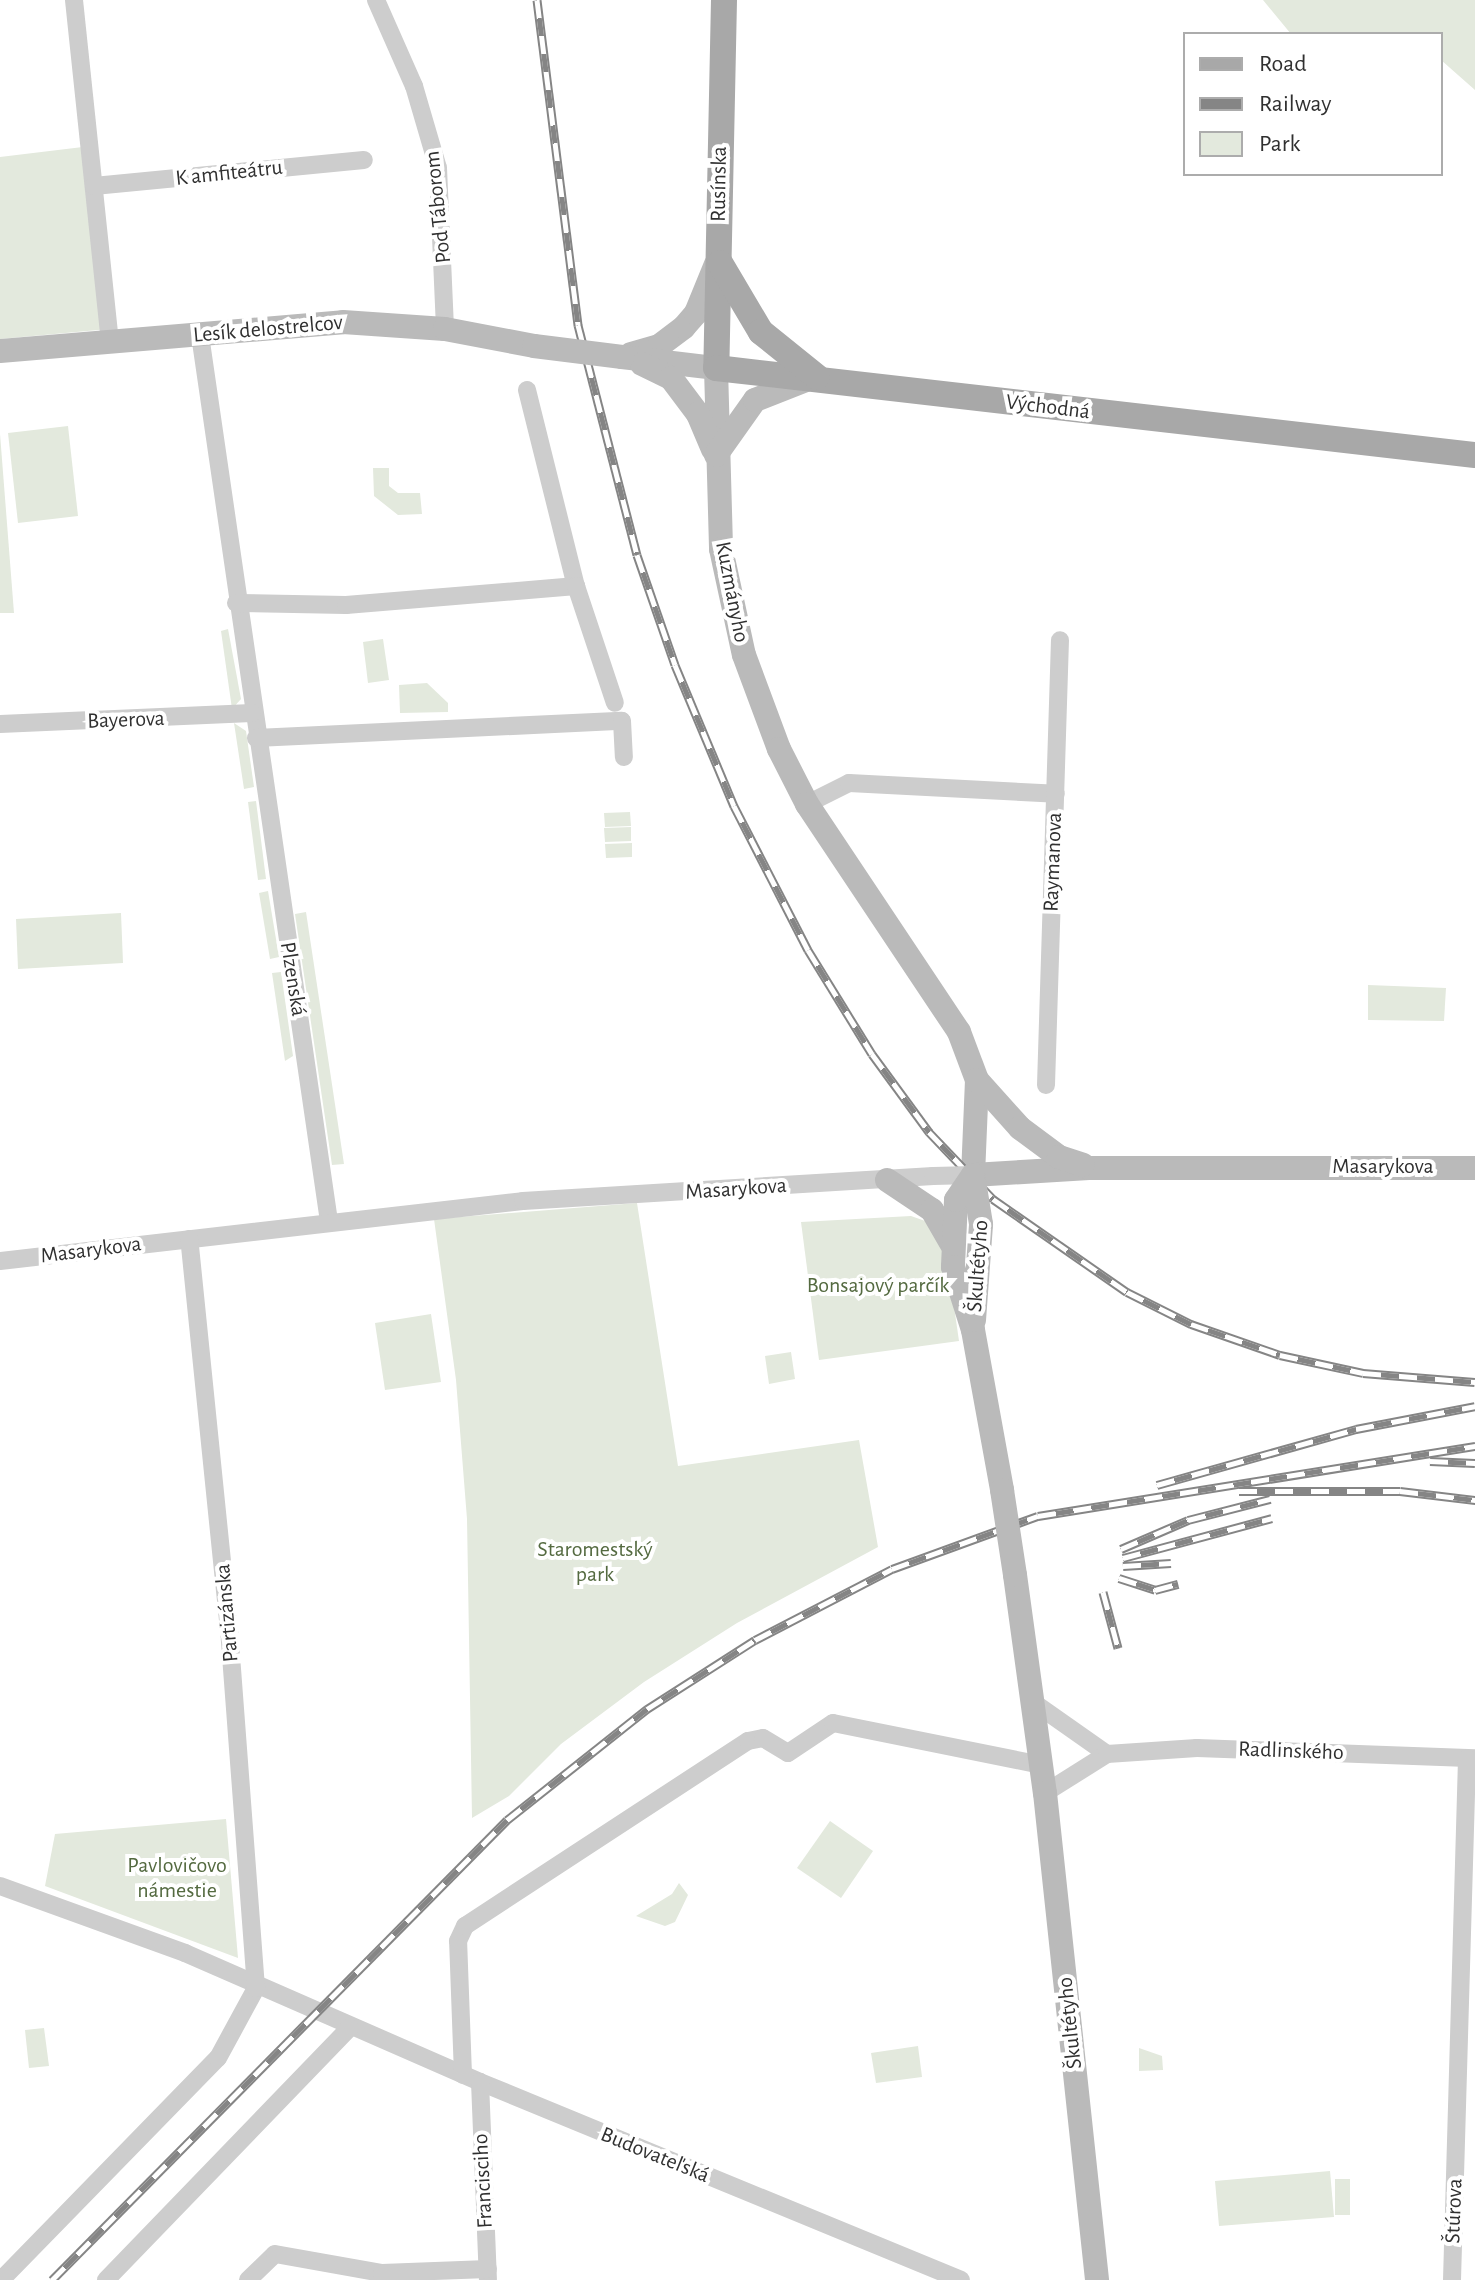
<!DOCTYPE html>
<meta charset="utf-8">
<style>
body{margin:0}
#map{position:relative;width:1475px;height:2280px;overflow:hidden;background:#fff;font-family:"Alegreya Sans",sans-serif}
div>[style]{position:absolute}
.green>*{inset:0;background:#e3e9dd}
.street>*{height:18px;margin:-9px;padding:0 9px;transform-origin:9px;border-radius:9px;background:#cdcdcd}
.secondary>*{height:24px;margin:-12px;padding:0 12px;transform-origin:12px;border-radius:12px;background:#bababa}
.primary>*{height:26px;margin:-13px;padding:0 13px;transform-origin:13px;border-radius:13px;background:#a8a8a8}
.rail>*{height:9px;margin-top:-4.5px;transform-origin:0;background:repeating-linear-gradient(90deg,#fff 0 18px,#858585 0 36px);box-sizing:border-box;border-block:2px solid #858585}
.street-bridge>*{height:18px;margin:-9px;padding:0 9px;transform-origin:9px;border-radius:9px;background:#cdcdcd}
.secondary-bridge>*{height:24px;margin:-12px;padding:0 12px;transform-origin:12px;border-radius:12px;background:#bababa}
span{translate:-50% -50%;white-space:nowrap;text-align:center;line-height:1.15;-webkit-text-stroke:8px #fff;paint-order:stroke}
.street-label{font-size:22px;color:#303030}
.park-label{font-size:22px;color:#546a40}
.legend{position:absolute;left:1183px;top:32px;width:260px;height:144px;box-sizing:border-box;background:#fff;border:2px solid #acacac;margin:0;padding:10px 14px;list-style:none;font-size:24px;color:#303030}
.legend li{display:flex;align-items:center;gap:16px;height:40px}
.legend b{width:40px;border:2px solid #acacac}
</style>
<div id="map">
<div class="green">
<i style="clip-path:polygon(1263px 0,1475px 0,1475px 90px,1441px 60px,1441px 34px,1291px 34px)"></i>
<i style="clip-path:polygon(91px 146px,109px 329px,0 339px,0 157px)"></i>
<i style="clip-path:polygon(68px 426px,78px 516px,18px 523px,8px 433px)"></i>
<i style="clip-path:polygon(0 434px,14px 613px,0 613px)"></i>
<i style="clip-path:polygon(373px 468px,389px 468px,389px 486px,398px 493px,420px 493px,422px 514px,398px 515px,374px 496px)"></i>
<i style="clip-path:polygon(228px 629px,241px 699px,232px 709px,221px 631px)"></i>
<i style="clip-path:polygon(383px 639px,389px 680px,368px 683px,363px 642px)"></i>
<i style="clip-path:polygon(427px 683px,448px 703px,448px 712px,400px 713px,399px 685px)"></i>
<i style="clip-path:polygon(234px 723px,246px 731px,254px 787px,244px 789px)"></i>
<i style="clip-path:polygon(256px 801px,266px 879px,258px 880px,248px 802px)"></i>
<i style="clip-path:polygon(630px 812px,631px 826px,605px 827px,604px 813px)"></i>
<i style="clip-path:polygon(631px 827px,631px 841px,605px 842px,604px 828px)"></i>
<i style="clip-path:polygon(632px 843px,632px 857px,606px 858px,605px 844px)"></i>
<i style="clip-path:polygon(268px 891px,279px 957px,270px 959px,259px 893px)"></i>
<i style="clip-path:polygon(306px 912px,344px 1164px,332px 1165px,295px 914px)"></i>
<i style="clip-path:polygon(121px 913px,123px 963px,18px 969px,16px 919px)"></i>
<i style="clip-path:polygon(281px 972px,293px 1056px,285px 1061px,272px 973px)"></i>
<i style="clip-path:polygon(1368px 985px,1446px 988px,1444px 1021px,1368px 1020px)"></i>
<i style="clip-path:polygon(637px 1203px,678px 1466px,859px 1440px,878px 1547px,737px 1623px,644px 1682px,561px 1744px,509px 1796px,472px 1818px,467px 1519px,456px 1380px,434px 1219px)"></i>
<i style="clip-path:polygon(911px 1216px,928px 1222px,947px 1258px,959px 1341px,819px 1360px,801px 1222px)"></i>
<i style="clip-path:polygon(431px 1314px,441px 1382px,385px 1390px,375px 1323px)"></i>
<i style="clip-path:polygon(791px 1352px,795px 1379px,769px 1384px,765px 1356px)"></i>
<i style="clip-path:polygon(226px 1819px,238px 1958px,45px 1886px,55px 1834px)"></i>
<i style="clip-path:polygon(830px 1821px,873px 1851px,841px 1898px,797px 1868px)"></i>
<i style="clip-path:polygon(679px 1883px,688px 1895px,675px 1922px,665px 1926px,636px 1916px,672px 1894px)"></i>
<i style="clip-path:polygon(44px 2028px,49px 2066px,29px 2068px,25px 2030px)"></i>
<i style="clip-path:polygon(918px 2046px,922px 2077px,876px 2083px,871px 2053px)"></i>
<i style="clip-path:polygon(1139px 2048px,1162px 2056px,1163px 2070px,1139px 2071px)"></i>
<i style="clip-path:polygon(1330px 2171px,1334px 2217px,1219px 2226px,1215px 2181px)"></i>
<i style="clip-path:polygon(1335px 2179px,1350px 2179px,1350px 2215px,1335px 2215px)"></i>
</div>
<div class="street">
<i style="left:74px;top:0;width:342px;rotate:84deg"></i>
<i style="left:376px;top:0;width:94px;rotate:66.2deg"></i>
<i style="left:414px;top:86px;width:85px;rotate:73.7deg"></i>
<i style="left:438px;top:168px;width:161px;rotate:87.5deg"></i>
<i style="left:94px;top:186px;width:271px;rotate:-5.5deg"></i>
<i style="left:200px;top:335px;width:895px;rotate:81.72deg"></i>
<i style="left:527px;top:390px;width:202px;rotate:76deg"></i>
<i style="left:236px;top:603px;width:110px;rotate:1deg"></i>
<i style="left:346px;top:605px;width:231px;rotate:-4.7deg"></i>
<i style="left:576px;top:586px;width:123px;rotate:71.6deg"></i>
<i style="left:0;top:724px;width:252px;rotate:-2.5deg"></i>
<i style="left:256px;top:738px;width:366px;rotate:-2.7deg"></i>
<i style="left:622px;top:721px;width:36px;rotate:87deg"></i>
<i style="left:807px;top:804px;width:47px;rotate:-26.6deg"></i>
<i style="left:849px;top:783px;width:207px;rotate:3deg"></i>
<i style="left:1046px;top:1085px;width:445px;rotate:-88.2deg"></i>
<i style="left:0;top:1261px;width:526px;rotate:-6.54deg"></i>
<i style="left:523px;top:1201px;width:411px;rotate:-3.5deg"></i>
<i style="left:1033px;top:1702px;width:90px;rotate:35.1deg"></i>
<i style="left:1045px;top:1793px;width:73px;rotate:-32.2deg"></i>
<i style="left:1107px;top:1754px;width:90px;rotate:-3.8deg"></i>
<i style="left:1197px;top:1748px;width:278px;rotate:2.1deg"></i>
<i style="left:0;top:1886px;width:197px;rotate:19.9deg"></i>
<i style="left:185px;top:1953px;width:322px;rotate:23.6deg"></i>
<i style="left:480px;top:2082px;width:520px;rotate:22.37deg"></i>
<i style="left:463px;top:2075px;width:134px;rotate:-92.1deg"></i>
<i style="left:458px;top:1941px;width:17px;rotate:-65deg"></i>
<i style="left:465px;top:1926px;width:338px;rotate:-33.2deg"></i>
<i style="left:748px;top:1741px;width:15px;rotate:-11deg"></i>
<i style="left:763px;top:1738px;width:29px;rotate:31deg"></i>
<i style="left:788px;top:1753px;width:54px;rotate:-33.7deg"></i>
<i style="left:833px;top:1723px;width:212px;rotate:11.4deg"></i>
<i style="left:480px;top:2082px;width:197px;rotate:87.7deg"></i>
<i style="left:1px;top:2280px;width:310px;rotate:-45.7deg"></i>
<i style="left:218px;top:2058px;width:80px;rotate:-61.5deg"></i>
<i style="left:256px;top:1988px;width:349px;rotate:-94.3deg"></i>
<i style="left:230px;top:1640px;width:403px;rotate:-95.8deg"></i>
<i style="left:106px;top:2280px;width:351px;rotate:-46deg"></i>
<i style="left:248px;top:2280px;width:37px;rotate:-44deg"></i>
<i style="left:275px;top:2254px;width:109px;rotate:10.1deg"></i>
<i style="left:382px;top:2273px;width:106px;rotate:-2.2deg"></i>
<i style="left:1452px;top:2280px;width:522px;rotate:-88.35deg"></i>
</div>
<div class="secondary">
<i style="left:0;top:351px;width:344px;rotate:-4.8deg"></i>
<i style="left:343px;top:322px;width:102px;rotate:3.9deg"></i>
<i style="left:445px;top:329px;width:91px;rotate:10.8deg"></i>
<i style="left:631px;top:354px;width:29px;rotate:-16deg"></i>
<i style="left:659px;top:346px;width:31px;rotate:-37deg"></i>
<i style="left:684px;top:327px;width:18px;rotate:-49deg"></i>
<i style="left:696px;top:313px;width:53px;rotate:-67.8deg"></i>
<i style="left:622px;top:357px;width:95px;rotate:6.7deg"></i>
<i style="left:716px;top:368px;width:181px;rotate:88.4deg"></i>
<i style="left:721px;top:549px;width:108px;rotate:77.8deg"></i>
<i style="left:744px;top:655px;width:100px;rotate:69.6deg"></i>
<i style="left:779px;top:749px;width:62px;rotate:63deg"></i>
<i style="left:807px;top:804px;width:274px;rotate:56.3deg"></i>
<i style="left:959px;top:1032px;width:51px;rotate:69.4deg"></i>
<i style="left:977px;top:1080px;width:95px;rotate:92.4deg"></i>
<i style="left:973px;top:1175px;width:116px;rotate:-3.5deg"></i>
<i style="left:1089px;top:1168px;width:386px"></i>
<i style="left:642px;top:364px;width:32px;rotate:26deg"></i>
<i style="left:671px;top:378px;width:45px;rotate:53.1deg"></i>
<i style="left:698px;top:414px;width:38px;rotate:67deg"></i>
<i style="left:716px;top:455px;width:67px;rotate:-54.7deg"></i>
<i style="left:755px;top:400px;width:58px;rotate:-21.3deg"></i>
<i style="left:977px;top:1080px;width:64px;rotate:48.1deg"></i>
<i style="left:1020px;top:1128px;width:49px;rotate:36.6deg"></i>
<i style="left:1059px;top:1157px;width:25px;rotate:18deg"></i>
<i style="left:887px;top:1180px;width:54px;rotate:33.7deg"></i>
<i style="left:932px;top:1210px;width:38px;rotate:60deg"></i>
<i style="left:956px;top:1200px;width:67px;rotate:92.6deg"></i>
<i style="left:953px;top:1267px;width:66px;rotate:72.4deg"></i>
<i style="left:973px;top:1330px;width:163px;rotate:79.7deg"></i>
<i style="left:974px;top:1320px;width:96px;rotate:-85.8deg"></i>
<i style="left:1015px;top:1575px;width:220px;rotate:82.2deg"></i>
<i style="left:1045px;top:1793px;width:490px;rotate:83.9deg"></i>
</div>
<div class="primary">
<i style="left:724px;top:0;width:368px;rotate:91.2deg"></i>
<i style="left:716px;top:368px;width:764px;rotate:6.54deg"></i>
<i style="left:720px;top:263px;width:80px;rotate:59.3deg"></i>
<i style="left:761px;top:332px;width:72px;rotate:38.8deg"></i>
</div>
<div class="rail">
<i style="left:537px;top:0;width:328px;rotate:82.8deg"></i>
<i style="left:578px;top:325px;width:237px;rotate:75.6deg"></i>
<i style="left:637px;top:555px;width:116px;rotate:70.9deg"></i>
<i style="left:675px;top:665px;width:153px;rotate:67.3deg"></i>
<i style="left:734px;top:806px;width:162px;rotate:62.8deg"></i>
<i style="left:808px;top:950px;width:122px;rotate:58.4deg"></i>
<i style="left:872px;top:1054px;width:97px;rotate:53.8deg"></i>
<i style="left:929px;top:1132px;width:93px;rotate:46.3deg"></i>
<i style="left:993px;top:1199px;width:163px;rotate:34.8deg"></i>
<i style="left:1127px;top:1292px;width:72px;rotate:26.6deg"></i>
<i style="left:1191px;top:1324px;width:94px;rotate:19.2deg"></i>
<i style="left:1280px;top:1355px;width:85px;rotate:12.2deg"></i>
<i style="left:1363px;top:1373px;width:112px;rotate:4.6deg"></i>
<i style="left:1430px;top:1461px;width:45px;rotate:2.5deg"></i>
<i style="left:1157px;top:1485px;width:207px;rotate:-15.7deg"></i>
<i style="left:1356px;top:1429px;width:121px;rotate:-10.9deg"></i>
<i style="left:1239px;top:1491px;width:161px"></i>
<i style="left:1400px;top:1491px;width:76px;rotate:6.8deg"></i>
<i style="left:1121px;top:1549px;width:73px;rotate:-23.4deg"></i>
<i style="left:1188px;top:1520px;width:85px;rotate:-14.4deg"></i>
<i style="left:1123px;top:1558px;width:154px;rotate:-15deg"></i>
<i style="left:1123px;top:1566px;width:48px;rotate:-3.6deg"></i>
<i style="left:1119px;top:1578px;width:38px;rotate:18deg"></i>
<i style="left:1155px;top:1590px;width:24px;rotate:-15deg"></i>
<i style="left:1103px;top:1592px;width:58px;rotate:75deg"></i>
<i style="left:52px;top:2280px;width:647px;rotate:-45.31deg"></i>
<i style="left:507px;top:1820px;width:179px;rotate:-38.4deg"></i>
<i style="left:647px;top:1709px;width:128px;rotate:-32.6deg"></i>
<i style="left:755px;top:1640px;width:154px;rotate:-27.4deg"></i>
<i style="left:892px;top:1569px;width:155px;rotate:-20deg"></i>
<i style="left:1038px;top:1516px;width:443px;rotate:-9.1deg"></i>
</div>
<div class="street-bridge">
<i style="left:933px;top:1176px;width:40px;rotate:-1.4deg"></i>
</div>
<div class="secondary-bridge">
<i style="left:534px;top:346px;width:89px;rotate:7.1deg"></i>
<i style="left:973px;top:1175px;width:50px;rotate:80.7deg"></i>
<i style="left:956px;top:1200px;width:30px;rotate:-56deg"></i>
<i style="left:1002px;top:1490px;width:86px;rotate:81.3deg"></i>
</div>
<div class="street-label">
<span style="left:229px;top:173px;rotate:-6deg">K amfiteátru</span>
<span style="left:719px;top:184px;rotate:-89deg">Rusínska</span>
<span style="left:438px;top:207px;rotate:-96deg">Pod Táborom</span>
<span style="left:268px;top:329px;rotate:-5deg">Lesík delostrelcov</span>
<span style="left:1048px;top:407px;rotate:7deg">Východná</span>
<span style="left:732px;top:592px;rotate:79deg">Kuzmányho</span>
<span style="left:126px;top:720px;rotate:-2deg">Bayerova</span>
<span style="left:1053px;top:862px;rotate:-88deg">Raymanova</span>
<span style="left:293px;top:979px;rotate:81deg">Plzenská</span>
<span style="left:1383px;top:1167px">Masarykova</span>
<span style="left:736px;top:1189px;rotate:-4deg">Masarykova</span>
<span style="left:91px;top:1250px;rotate:-7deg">Masarykova</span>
<span style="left:978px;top:1266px;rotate:-86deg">Škultétyho</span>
<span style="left:227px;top:1613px;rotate:-95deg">Partizánska</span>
<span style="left:1291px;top:1751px;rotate:2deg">Radlinského</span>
<span style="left:1070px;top:2023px;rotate:-96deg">Škultétyho</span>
<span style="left:655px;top:2155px;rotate:22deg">Budovateľská</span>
<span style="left:483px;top:2181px;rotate:-93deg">Francisciho</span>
<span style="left:1454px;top:2211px;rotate:-88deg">Štúrova</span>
</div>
<div class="park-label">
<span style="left:878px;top:1286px">Bonsajový parčík</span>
<span style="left:595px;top:1562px">Staromestský<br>park</span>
<span style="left:177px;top:1878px">Pavlovičovo<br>námestie</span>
</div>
<ul class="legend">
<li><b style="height:10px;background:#a8a8a8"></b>Road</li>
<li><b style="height:10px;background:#858585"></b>Railway</li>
<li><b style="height:22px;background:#e3e9dd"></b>Park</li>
</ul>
</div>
